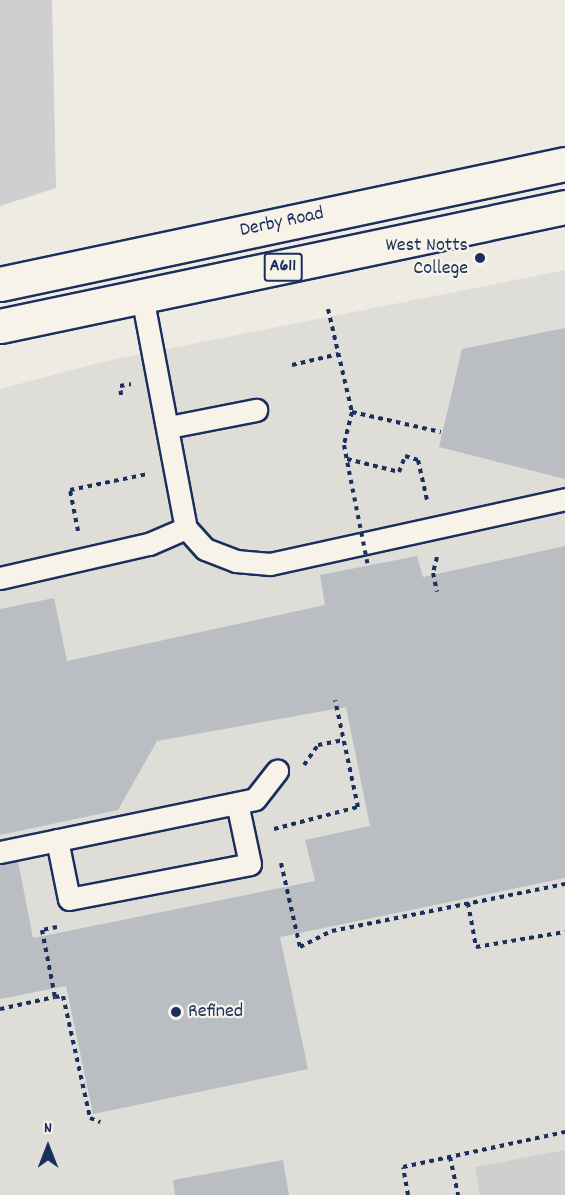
<!DOCTYPE html>
<style>
body{margin:0}
#map{position:relative;width:565px;height:1195px;overflow:hidden;background:#eeebe2;font-family:Dekko,sans-serif}
div>[style]{position:absolute}
.built>*{inset:0;background:#deddd8}
.green>*{inset:0;background:#cfcfcf}
.building>*{inset:0;background:#babdc2}
.path>*{height:4px;margin-top:-2px;transform-origin:0;background:repeating-linear-gradient(90deg,#1b2f5e 0 4.5px,transparent 0 9px)}
.roads{filter:drop-shadow(2px 0 #1b2f5e) drop-shadow(-2px 0 #1b2f5e) drop-shadow(0 2px #1b2f5e) drop-shadow(0 -2px #1b2f5e)}
.service>*{height:21px;margin:-10.5px;padding:0 10.5px;transform-origin:10.5px;border-radius:10.5px;background:#f7f3e8}
.primary>*{height:33px;margin:-16.5px;padding:0 16.5px;transform-origin:16.5px;border-radius:16.5px;background:#f7f3e8}
.path-bridge>*{height:4px;margin-top:-2px;transform-origin:0;background:repeating-linear-gradient(90deg,#1b2f5e 0 4.5px,transparent 0 9px)}
.dots>*{width:16px;height:16px;translate:-50% -50%;box-sizing:border-box;border:3px solid #f7f3e8;border-radius:50%}
span{translate:-50% -50%;white-space:nowrap;text-align:center;line-height:1.15;-webkit-text-stroke:4.5px #f7f3e8;paint-order:stroke}
.shield-label span{padding:2px 4px;background:#f7f3e8;border:2px solid;border-radius:4px;-webkit-text-stroke-width:0}
.shield-label{font-size:18px;color:#1b2f5e;font-weight:700}
.street-label{font-size:20px;color:#1b2f5e}
.poi-label{font-size:20px;color:#1b2f5e}
.right{translate:-100% -50%;text-align:right}
.left{translate:0 -50%;text-align:left}
.north{position:absolute;left:18px;top:1117px;width:60px;height:60px;-webkit-text-stroke:4px #f7f3e8;paint-order:stroke;rotate:0deg;font-size:16px;font-weight:700;line-height:24px;text-align:center;color:#1b2f5e}
.north::after{content:'';display:block;margin:auto;width:21px;height:27px;background:#1b2f5e;clip-path:polygon(50% 0,100% 100%,50% 72%,0 100%)}
</style>
<div id="map">
<div class="built">
<i style="clip-path:polygon(565px 270px,565px 1195px,0 1195px,0 389px,106px 361px)"></i>
</div>
<div class="green">
<i style="clip-path:polygon(0 0,52px 0,56px 188px,0 206px)"></i>
<i style="clip-path:polygon(565px 1150px,565px 1195px,480px 1195px,475px 1167px)"></i>
</div>
<div class="building">
<i style="clip-path:polygon(565px 328px,565px 479px,439px 447px,462px 349px)"></i>
<i style="clip-path:polygon(565px 546px,565px 878px,280px 937px,308px 1069px,93px 1114px,66px 986px,0 999px,0 864px,18px 861px,33px 938px,315px 881px,305px 840px,370px 826px,346px 707px,157px 741px,118px 810px,0 835px,0 609px,54px 598px,67px 661px,325px 605px,320px 575px,417px 556px,423px 577px)"></i>
<i style="clip-path:polygon(283px 1160px,289px 1195px,175px 1195px,173px 1180px)"></i>
</div>
<div class="path">
<i style="left:328px;top:309px;width:106px;rotate:76.9deg"></i>
<i style="left:352px;top:412px;width:34px;rotate:104deg"></i>
<i style="left:344px;top:445px;width:26px;rotate:79deg"></i>
<i style="left:292px;top:365px;width:48px;rotate:-13.2deg"></i>
<i style="left:121px;top:395px;width:9px;rotate:-96deg"></i>
<i style="left:120px;top:386px;width:11px;rotate:-10deg"></i>
<i style="left:352px;top:412px;width:91px;rotate:12.7deg"></i>
<i style="left:347px;top:459px;width:54px;rotate:14deg"></i>
<i style="left:399px;top:472px;width:17px;rotate:-69deg"></i>
<i style="left:405px;top:456px;width:14px;rotate:17deg"></i>
<i style="left:418px;top:460px;width:41px;rotate:77.3deg"></i>
<i style="left:78px;top:531px;width:42px;rotate:-101deg"></i>
<i style="left:70px;top:490px;width:80px;rotate:-11.6deg"></i>
<i style="left:437px;top:557px;width:16px;rotate:104deg"></i>
<i style="left:433px;top:573px;width:19px;rotate:78deg"></i>
<i style="left:304px;top:765px;width:24px;rotate:-55deg"></i>
<i style="left:318px;top:745px;width:25px;rotate:-11deg"></i>
<i style="left:274px;top:829px;width:87px;rotate:-14.7deg"></i>
<i style="left:358px;top:807px;width:109px;rotate:-102.1deg"></i>
<i style="left:281px;top:863px;width:86px;rotate:77.3deg"></i>
<i style="left:300px;top:947px;width:36px;rotate:-27deg"></i>
<i style="left:332px;top:931px;width:238px;rotate:-11.4deg"></i>
<i style="left:468px;top:903px;width:45px;rotate:79.7deg"></i>
<i style="left:476px;top:947px;width:90px;rotate:-9.6deg"></i>
<i style="left:57px;top:927px;width:15px;rotate:169deg"></i>
<i style="left:42px;top:930px;width:68px;rotate:79deg"></i>
<i style="left:55px;top:997px;width:8px;rotate:-7deg"></i>
<i style="left:63px;top:996px;width:125px;rotate:77.5deg"></i>
<i style="left:90px;top:1118px;width:11px;rotate:22deg"></i>
<i style="left:0;top:1009px;width:56px;rotate:-12.3deg"></i>
<i style="left:450px;top:1157px;width:39px;rotate:78deg"></i>
<i style="left:408px;top:1195px;width:28px;rotate:-100deg"></i>
<i style="left:403px;top:1167px;width:166px;rotate:-12.2deg"></i>
</div>
<div class="roads">
<div class="service">
<i style="left:142px;top:296px;width:236px;rotate:79.3deg"></i>
<i style="left:186px;top:528px;width:28px;rotate:48deg"></i>
<i style="left:205px;top:549px;width:33px;rotate:21deg"></i>
<i style="left:236px;top:561px;width:34px;rotate:5deg"></i>
<i style="left:270px;top:564px;width:302px;rotate:-12.4deg"></i>
<i style="left:169px;top:427px;width:89px;rotate:-11.1deg"></i>
<i style="left:0;top:578px;width:153px;rotate:-12.9deg"></i>
<i style="left:149px;top:544px;width:40px;rotate:-23.4deg"></i>
<i style="left:57px;top:840px;width:60px;rotate:78.5deg"></i>
<i style="left:69px;top:899px;width:184px;rotate:-10.9deg"></i>
<i style="left:250px;top:864px;width:62px;rotate:-102deg"></i>
<i style="left:0;top:852px;width:260px;rotate:-11.7deg"></i>
<i style="left:255px;top:799px;width:36px;rotate:-52deg"></i>
</div>
<div class="primary">
<i style="left:0;top:284px;width:578px;rotate:-11.99deg"></i>
<i style="left:0;top:326px;width:577px;rotate:-11.89deg"></i>
</div>
</div>
<div class="path-bridge">
<i style="left:349px;top:471px;width:97px;rotate:78.7deg"></i>
</div>
<div class="dots">
<i style="left:480px;top:258px;background:#1b2f5e"></i>
<i style="left:176px;top:1012px;background:#1b2f5e"></i>
</div>
<div class="shield-label">
<span style="left:283px;top:267px">A611</span>
</div>
<div class="street-label">
<span style="left:282px;top:223px;rotate:-12deg">Derby Road</span>
</div>
<div class="poi-label">
<span class="right" style="left:468px;top:258px">West Notts<br>College</span>
<span class="left" style="left:188px;top:1012px">Refined</span>
</div>
<div class="north">N</div>
</div>
